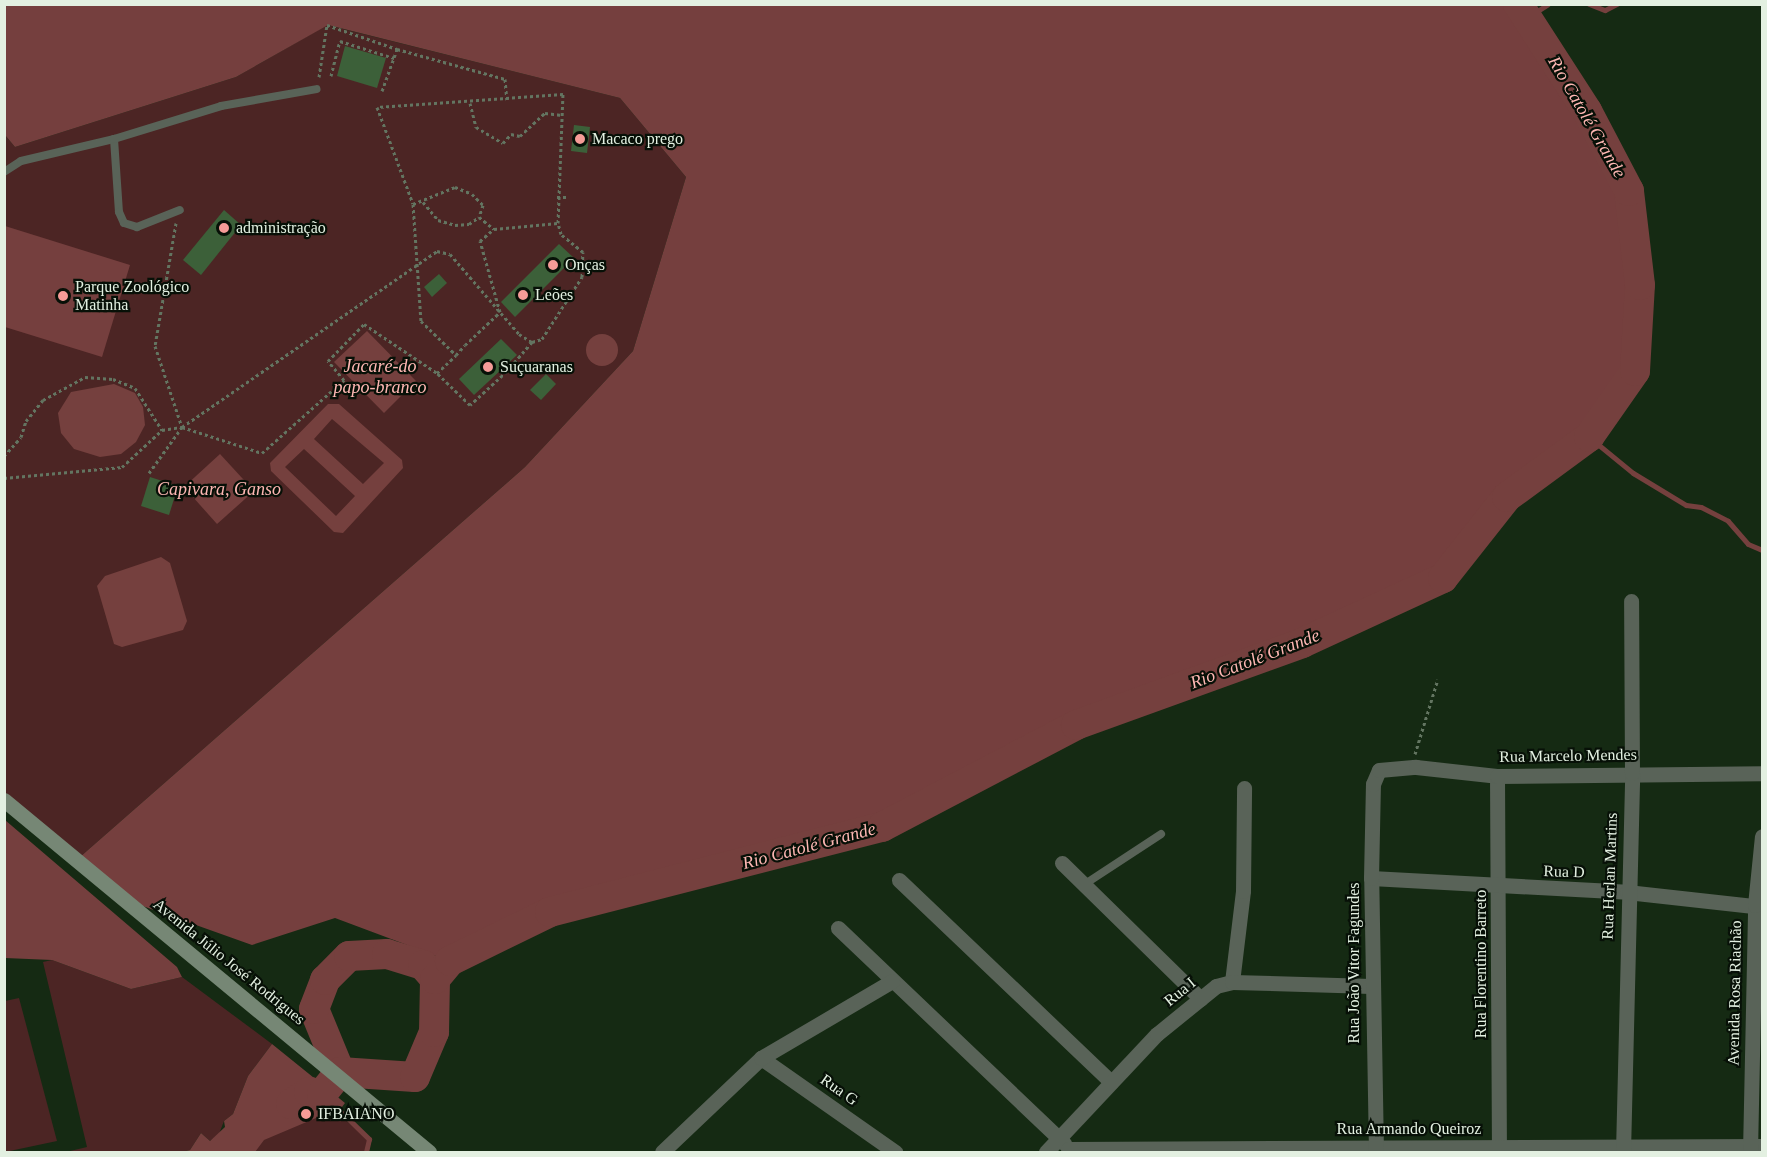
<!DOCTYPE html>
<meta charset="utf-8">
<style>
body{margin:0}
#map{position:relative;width:1767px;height:1157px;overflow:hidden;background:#152a13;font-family:"Times New Roman",serif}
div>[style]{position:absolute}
.green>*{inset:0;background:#4c2524}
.forest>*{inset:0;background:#753f3e}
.water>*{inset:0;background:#75403e}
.round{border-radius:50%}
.stream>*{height:5px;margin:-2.5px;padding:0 2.5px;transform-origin:2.5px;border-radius:2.5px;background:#75403e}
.river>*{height:30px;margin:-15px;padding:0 15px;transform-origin:15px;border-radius:15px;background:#75403e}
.building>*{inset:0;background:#3c6039}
.path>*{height:3px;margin-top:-1.5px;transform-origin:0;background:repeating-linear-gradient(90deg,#637561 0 3px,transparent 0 6px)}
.lane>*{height:8px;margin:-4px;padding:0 4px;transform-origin:4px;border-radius:4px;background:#596358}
.street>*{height:15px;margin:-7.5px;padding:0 7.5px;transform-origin:7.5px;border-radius:7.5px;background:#596358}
.secondary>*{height:15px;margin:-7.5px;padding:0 7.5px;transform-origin:7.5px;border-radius:7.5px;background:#768775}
.dots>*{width:16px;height:16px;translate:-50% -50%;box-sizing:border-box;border:3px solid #071007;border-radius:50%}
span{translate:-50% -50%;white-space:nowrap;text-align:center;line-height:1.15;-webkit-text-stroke:4.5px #071007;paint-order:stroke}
.poi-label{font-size:16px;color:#e3f0e1}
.left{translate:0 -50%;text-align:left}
.street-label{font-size:16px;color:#e3f0e1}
.water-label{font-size:18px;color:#feb7b3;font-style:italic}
.frame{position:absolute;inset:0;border:6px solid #e3f0e1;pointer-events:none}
</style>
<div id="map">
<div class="green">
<i style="clip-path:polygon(327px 25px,620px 98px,686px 177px,633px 351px,525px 467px,80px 857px,5px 796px,5px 135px,15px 147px,236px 77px)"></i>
<i style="clip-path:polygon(52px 960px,131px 989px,182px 977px,272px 1044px,248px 1076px,233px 1114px,224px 1121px,219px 1134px,210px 1141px,201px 1133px,190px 1150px,182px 1152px,66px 1152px,87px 1147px,43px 962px)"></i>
<i style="clip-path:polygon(19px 998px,57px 1141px,5px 1152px,5px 1001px)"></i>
<i style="clip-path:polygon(325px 1104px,369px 1139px,366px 1152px,233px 1152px)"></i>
</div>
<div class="forest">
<i style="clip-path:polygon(4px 5px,1518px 5px,1587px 111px,1629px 191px,1640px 285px,1635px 371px,1589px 437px,1507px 497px,1443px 578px,1302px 643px,1076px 725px,882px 827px,550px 912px,450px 961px,335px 918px,252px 945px,137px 904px,80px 857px,525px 467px,633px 351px,686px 177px,620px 98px,328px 25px,236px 77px,15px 147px,5px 135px)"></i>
<i style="clip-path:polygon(5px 226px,130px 265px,102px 357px,5px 327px)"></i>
<i style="clip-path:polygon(5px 820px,177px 967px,182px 977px,131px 989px,52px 960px,5px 958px)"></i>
</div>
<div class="water">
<i style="clip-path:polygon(367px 331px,416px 381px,384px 413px,334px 362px)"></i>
<i class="round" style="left:586px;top:334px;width:32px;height:32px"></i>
<i style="clip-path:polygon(114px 384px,135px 393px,143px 407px,145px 425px,136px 442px,121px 454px,100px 457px,74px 449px,61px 433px,58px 413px,71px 392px)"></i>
<i style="clip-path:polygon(evenodd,328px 404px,339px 404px,402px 460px,403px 468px,343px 533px,334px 532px,271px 471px,270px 463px,328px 404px,332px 419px,384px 463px,363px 484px,314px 439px,332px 419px,328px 404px,304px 449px,355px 496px,336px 516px,285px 467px,304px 449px)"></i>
<i style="clip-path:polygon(220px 454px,254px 491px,217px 524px,184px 487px)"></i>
<i style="clip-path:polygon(161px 557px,170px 563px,187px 621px,183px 630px,122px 647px,114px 644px,97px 586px,105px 576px)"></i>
<i style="clip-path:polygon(272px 1044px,345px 1103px,342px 1107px,264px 1140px,255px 1152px,182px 1152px,190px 1150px,201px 1133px,210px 1141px,225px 1127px,224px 1121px,233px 1114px,248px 1076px)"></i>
</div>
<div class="stream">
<i style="left:1589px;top:4px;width:17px;rotate:21deg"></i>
<i style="left:1605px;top:10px;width:13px;rotate:-27deg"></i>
<i style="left:1525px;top:19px;width:27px;rotate:-33deg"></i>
<i style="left:1589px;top:437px;width:57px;rotate:39.3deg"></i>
<i style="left:1633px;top:473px;width:62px;rotate:31.1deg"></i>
<i style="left:1686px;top:505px;width:15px;rotate:8deg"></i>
<i style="left:1701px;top:507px;width:30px;rotate:27deg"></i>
<i style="left:1728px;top:521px;width:30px;rotate:49deg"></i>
<i style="left:1748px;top:544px;width:15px;rotate:23deg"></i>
<i style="left:334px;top:1105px;width:49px;rotate:44.2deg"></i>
<i style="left:369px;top:1139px;width:13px;rotate:103deg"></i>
</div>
<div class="river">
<i style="left:340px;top:1072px;width:68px;rotate:-112.4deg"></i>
<i style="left:314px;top:1009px;width:31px;rotate:-69deg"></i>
<i style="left:325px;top:980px;width:34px;rotate:-45deg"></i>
<i style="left:349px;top:956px;width:38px;rotate:-3deg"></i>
<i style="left:387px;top:954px;width:38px;rotate:17deg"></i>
<i style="left:423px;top:965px;width:18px;rotate:49deg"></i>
<i style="left:291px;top:1104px;width:22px;rotate:-34deg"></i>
<i style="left:309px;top:1092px;width:13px;rotate:9deg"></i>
<i style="left:322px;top:1094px;width:28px;rotate:-51deg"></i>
<i style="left:340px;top:1072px;width:75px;rotate:3.8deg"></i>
<i style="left:415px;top:1077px;width:49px;rotate:-67.1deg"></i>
<i style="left:434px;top:1032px;width:53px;rotate:-88.9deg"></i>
<i style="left:435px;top:979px;width:23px;rotate:-50deg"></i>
<i style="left:450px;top:961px;width:111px;rotate:-26.1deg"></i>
<i style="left:550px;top:912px;width:343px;rotate:-14.4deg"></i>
<i style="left:882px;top:827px;width:219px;rotate:-27.7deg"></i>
<i style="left:1076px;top:725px;width:240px;rotate:-19.9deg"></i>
<i style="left:1302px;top:643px;width:155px;rotate:-24.7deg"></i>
<i style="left:1443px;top:578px;width:103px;rotate:-51.7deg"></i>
<i style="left:1507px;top:497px;width:102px;rotate:-36.2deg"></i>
<i style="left:1589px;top:437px;width:80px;rotate:-55.1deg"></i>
<i style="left:1635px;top:371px;width:86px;rotate:-86.7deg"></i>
<i style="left:1640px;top:285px;width:95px;rotate:-96.7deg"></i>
<i style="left:1629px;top:191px;width:90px;rotate:-117.7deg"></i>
<i style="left:1587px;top:111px;width:127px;rotate:-122.8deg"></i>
</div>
<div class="building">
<i style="clip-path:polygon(345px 46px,386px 58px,377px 88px,337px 76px)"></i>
<i style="clip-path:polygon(574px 125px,590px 127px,587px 153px,571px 151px)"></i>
<i style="clip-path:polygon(224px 210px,241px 225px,201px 275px,183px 260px)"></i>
<i style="clip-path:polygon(559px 244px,574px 258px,515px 317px,501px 302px)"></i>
<i style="clip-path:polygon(439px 274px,447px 283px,432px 297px,424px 287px)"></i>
<i style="clip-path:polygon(501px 339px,517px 355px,474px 395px,459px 379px)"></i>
<i style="clip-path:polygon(546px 374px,556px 384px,541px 400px,530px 390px)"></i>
<i style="clip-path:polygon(150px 477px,178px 486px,169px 515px,141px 506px)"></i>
</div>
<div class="path">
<i style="left:331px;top:76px;width:36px;rotate:-76deg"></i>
<i style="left:340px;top:41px;width:57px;rotate:17.5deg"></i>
<i style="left:319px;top:77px;width:53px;rotate:-81.3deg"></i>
<i style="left:327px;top:25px;width:74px;rotate:18.9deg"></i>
<i style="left:382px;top:91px;width:45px;rotate:-70.3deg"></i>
<i style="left:397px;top:49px;width:112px;rotate:15.5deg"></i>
<i style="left:505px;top:79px;width:21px;rotate:85deg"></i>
<i style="left:470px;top:103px;width:25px;rotate:76deg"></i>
<i style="left:476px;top:127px;width:31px;rotate:31deg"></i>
<i style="left:503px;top:143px;width:12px;rotate:-48deg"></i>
<i style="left:511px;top:134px;width:9px;rotate:13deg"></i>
<i style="left:520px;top:136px;width:34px;rotate:-43deg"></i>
<i style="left:545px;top:113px;width:17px;rotate:7deg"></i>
<i style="left:557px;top:197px;width:9px"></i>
<i style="left:423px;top:202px;width:23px;rotate:50deg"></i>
<i style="left:438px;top:220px;width:18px;rotate:16deg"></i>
<i style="left:455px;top:225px;width:14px;rotate:-4deg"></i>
<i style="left:469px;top:224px;width:12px;rotate:-35deg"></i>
<i style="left:413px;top:204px;width:45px;rotate:-22deg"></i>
<i style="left:455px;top:187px;width:18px;rotate:22deg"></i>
<i style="left:472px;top:194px;width:16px;rotate:45deg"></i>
<i style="left:483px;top:205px;width:13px;rotate:108deg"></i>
<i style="left:479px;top:217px;width:19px;rotate:39deg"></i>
<i style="left:176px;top:223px;width:125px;rotate:99.7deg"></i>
<i style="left:155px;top:346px;width:85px;rotate:71.6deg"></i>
<i style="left:182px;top:427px;width:310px;rotate:-34.6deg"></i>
<i style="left:437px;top:251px;width:13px;rotate:13deg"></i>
<i style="left:450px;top:254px;width:106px;rotate:49.2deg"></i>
<i style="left:519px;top:334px;width:15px;rotate:32deg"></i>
<i style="left:532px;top:342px;width:38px;rotate:131deg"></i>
<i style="left:507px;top:371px;width:50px;rotate:137.4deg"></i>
<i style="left:470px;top:405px;width:46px;rotate:-135.9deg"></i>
<i style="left:532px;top:342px;width:10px;rotate:-17deg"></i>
<i style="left:542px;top:339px;width:74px;rotate:-57.2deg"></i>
<i style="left:582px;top:277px;width:25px;rotate:-88deg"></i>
<i style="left:583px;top:252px;width:28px;rotate:-141deg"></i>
<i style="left:561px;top:234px;width:11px;rotate:-105deg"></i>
<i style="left:4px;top:456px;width:25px;rotate:-48deg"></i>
<i style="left:21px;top:437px;width:17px;rotate:-73deg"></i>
<i style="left:26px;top:421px;width:27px;rotate:-51deg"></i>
<i style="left:43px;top:400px;width:48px;rotate:-28.7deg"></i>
<i style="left:85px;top:377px;width:28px;rotate:4deg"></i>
<i style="left:113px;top:379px;width:24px;rotate:22deg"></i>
<i style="left:135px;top:388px;width:50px;rotate:57.3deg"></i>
<i style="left:162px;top:430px;width:20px;rotate:-9deg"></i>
<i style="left:182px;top:427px;width:84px;rotate:18deg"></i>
<i style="left:262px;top:453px;width:110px;rotate:-41.7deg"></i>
<i style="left:344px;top:380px;width:25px;rotate:-130deg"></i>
<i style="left:328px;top:361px;width:52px;rotate:-45.8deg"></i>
<i style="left:364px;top:324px;width:88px;rotate:33.9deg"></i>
<i style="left:437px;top:373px;width:26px;rotate:-43deg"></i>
<i style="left:456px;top:355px;width:13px;rotate:-48deg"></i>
<i style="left:465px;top:345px;width:48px;rotate:-43.3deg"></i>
<i style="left:500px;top:312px;width:74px;rotate:-105.7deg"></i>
<i style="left:480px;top:241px;width:18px;rotate:-41deg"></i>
<i style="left:494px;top:229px;width:64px;rotate:-5.4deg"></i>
<i style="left:558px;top:223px;width:129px;rotate:-87.8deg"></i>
<i style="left:563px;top:94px;width:186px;rotate:176deg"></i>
<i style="left:377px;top:107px;width:103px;rotate:69.6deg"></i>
<i style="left:413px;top:204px;width:117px;rotate:86.1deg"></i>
<i style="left:421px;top:321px;width:49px;rotate:44.2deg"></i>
<i style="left:149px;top:473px;width:57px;rotate:-54.3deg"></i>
<i style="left:4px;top:478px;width:119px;rotate:-5.3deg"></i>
<i style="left:122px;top:467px;width:54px;rotate:-42.8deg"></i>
<i style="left:1415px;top:754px;width:78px;rotate:-73deg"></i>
</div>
<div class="lane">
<i style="left:114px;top:139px;width:73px;rotate:86.1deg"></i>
<i style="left:119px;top:212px;width:12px;rotate:66deg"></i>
<i style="left:124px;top:223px;width:14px;rotate:17deg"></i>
<i style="left:137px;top:227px;width:46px;rotate:-21.6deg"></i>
<i style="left:4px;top:172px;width:20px;rotate:-33deg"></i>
<i style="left:21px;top:161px;width:96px;rotate:-13.3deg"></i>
<i style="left:114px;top:139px;width:112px;rotate:-17.1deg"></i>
<i style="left:221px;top:106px;width:97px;rotate:-10deg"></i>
<i style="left:1085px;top:884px;width:91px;rotate:-33.3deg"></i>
</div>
<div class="street">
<i style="left:1497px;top:776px;width:376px;rotate:89.7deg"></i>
<i style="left:1062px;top:863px;width:194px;rotate:44.4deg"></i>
<i style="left:1371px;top:878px;width:256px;rotate:3.1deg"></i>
<i style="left:1627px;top:892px;width:136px;rotate:6.3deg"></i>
<i style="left:899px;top:880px;width:293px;rotate:43.6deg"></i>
<i style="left:838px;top:928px;width:312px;rotate:43.6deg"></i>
<i style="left:1232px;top:982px;width:92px;rotate:-83.1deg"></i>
<i style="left:1243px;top:891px;width:103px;rotate:-89.4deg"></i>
<i style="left:761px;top:1058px;width:164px;rotate:35deg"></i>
<i style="left:1068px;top:1149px;width:694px;rotate:-0.25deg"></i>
<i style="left:662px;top:1152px;width:137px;rotate:-43.5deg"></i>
<i style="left:761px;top:1058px;width:152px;rotate:-30.4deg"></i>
<i style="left:1046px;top:1152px;width:162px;rotate:-46.8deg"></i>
<i style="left:1157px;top:1034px;width:76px;rotate:-39.1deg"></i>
<i style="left:1216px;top:986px;width:16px;rotate:-14deg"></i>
<i style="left:1232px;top:982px;width:139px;rotate:1.6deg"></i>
<i style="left:1376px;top:1152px;width:274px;rotate:-91deg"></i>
<i style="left:1371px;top:878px;width:94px;rotate:-88.8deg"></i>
<i style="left:1373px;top:784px;width:15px;rotate:-67deg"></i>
<i style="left:1379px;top:770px;width:37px;rotate:-5deg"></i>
<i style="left:1416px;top:767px;width:81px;rotate:6.3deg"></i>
<i style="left:1497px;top:776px;width:265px;rotate:-0.6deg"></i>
<i style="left:1623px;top:1152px;width:379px;rotate:-88.6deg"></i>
<i style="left:1632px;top:773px;width:172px;rotate:-90.3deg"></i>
<i style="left:1750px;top:1152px;width:247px;rotate:-88.8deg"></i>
<i style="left:1755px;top:905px;width:69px;rotate:-84.2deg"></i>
</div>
<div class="secondary">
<i style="left:4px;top:800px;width:552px;rotate:39.63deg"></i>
</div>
<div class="dots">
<i style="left:580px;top:139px;background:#f59b97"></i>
<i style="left:224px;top:228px;background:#f59b97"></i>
<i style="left:553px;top:265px;background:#f59b97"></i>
<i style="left:523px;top:295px;background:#f59b97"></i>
<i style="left:63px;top:296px;background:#f59b97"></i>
<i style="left:488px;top:367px;background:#f59b97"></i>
<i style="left:306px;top:1114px;background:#f59b97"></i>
</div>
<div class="poi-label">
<span class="left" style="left:592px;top:139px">Macaco prego</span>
<span class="left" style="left:236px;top:228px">administração</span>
<span class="left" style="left:565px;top:265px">Onças</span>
<span class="left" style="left:75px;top:296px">Parque Zoológico<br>Matinha</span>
<span class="left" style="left:535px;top:295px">Leões</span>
<span class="left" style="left:500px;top:367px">Suçuaranas</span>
<span class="left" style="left:318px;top:1114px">IFBAIANO</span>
</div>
<div class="street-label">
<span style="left:1568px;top:756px;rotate:-1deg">Rua Marcelo Mendes</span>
<span style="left:1564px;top:872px;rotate:2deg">Rua D</span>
<span style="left:1610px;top:876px;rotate:-88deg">Rua Herlan Martins</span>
<span style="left:229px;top:962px;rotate:39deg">Avenida Júlio José Rodrigues</span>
<span style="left:1354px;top:963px;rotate:-90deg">Rua João Vitor Fagundes</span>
<span style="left:1481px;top:964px;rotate:-90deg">Rua Florentino Barreto</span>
<span style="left:1180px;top:992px;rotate:-39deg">Rua I</span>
<span style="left:1735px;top:993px;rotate:-89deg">Avenida Rosa Riachão</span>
<span style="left:839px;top:1090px;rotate:35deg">Rua G</span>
<span style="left:1409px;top:1129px">Rua Armando Queiroz</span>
</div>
<div class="water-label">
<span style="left:1587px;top:117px;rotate:60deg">Rio Catolé Grande</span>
<span style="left:380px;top:377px">Jacaré-do<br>papo-branco</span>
<span style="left:219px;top:489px">Capivara, Ganso</span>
<span style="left:1255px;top:659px;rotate:-21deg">Rio Catolé Grande</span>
<span style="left:809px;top:846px;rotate:-15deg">Rio Catolé Grande</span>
</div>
<div class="frame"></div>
</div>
